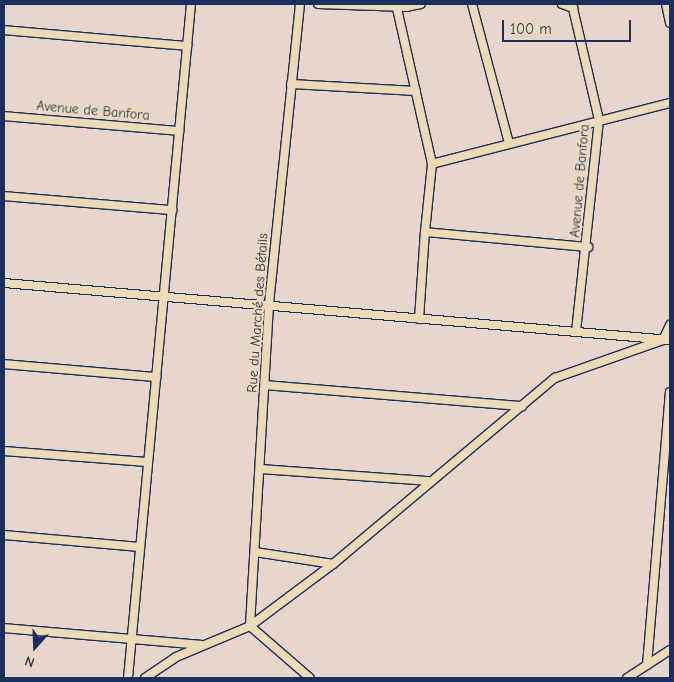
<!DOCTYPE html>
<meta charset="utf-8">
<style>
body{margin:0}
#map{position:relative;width:674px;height:682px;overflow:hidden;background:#e8d5cc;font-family:"Comic Neue",sans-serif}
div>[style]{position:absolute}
.roads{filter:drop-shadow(1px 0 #1b2f5e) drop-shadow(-1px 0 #1b2f5e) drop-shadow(0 1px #1b2f5e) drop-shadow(0 -1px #1b2f5e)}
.minor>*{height:8px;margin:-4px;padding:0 4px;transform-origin:4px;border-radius:4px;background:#eddab7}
span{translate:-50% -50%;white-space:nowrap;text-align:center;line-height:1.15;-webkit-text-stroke:4.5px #eddab7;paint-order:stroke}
.street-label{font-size:14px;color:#1b2f5e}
.frame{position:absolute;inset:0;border:5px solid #1b2f5e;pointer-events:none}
.north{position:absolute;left:10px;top:622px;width:50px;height:50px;-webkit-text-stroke:4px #eddab7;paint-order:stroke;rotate:200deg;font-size:14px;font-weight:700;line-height:20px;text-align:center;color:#1b2f5e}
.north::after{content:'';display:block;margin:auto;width:18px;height:22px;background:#1b2f5e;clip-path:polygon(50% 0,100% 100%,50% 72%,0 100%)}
.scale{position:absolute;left:502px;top:20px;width:129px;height:22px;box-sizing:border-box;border:2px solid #1b2f5e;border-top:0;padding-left:6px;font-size:15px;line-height:18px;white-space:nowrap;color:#1b2f5e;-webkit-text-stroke:4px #eddab7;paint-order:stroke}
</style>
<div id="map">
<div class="roads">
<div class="minor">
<i style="left:300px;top:4px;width:303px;rotate:95.9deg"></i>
<i style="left:269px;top:305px;width:322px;rotate:93.4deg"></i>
<i style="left:250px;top:626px;width:79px;rotate:40.9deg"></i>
<i style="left:318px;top:4px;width:88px;rotate:2deg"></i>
<i style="left:406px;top:7px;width:15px;rotate:-11deg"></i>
<i style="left:396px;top:4px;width:164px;rotate:77.3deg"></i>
<i style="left:432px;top:164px;width:68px;rotate:95.9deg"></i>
<i style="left:472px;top:4px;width:144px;rotate:75.1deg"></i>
<i style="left:562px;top:4px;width:12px;rotate:20deg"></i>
<i style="left:572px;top:4px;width:119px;rotate:76.9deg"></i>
<i style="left:599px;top:120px;width:213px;rotate:96.2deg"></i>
<i style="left:666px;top:4px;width:19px;rotate:78deg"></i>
<i style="left:4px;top:30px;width:184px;rotate:5deg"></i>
<i style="left:291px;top:84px;width:125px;rotate:3.2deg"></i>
<i style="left:4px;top:116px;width:176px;rotate:4.9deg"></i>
<i style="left:432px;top:164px;width:246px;rotate:-14.4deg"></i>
<i style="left:4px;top:196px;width:169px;rotate:4.8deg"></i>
<i style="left:4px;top:283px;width:668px;rotate:4.89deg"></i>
<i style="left:419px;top:319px;width:87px;rotate:-86.1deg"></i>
<i style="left:425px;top:232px;width:164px;rotate:5.3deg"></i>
<i style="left:4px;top:364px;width:153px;rotate:4.9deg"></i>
<i style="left:265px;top:385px;width:258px;rotate:4.7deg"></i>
<i style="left:4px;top:451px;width:143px;rotate:4.4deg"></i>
<i style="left:261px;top:469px;width:169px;rotate:4.1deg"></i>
<i style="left:4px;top:535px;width:136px;rotate:5.1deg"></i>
<i style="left:255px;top:552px;width:79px;rotate:8.7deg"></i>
<i style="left:4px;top:628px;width:198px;rotate:4.9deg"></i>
<i style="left:647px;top:665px;width:274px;rotate:-85.2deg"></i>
<i style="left:128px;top:678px;width:677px;rotate:-84.66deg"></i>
<i style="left:145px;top:678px;width:37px;rotate:-34deg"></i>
<i style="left:176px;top:657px;width:80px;rotate:-22.7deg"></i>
<i style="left:250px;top:626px;width:104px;rotate:-36.8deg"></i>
<i style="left:333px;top:564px;width:290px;rotate:-40deg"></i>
<i style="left:555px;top:378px;width:114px;rotate:-19.4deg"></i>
<i style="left:663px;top:340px;width:17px;rotate:-65deg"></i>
<i style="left:627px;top:678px;width:51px;rotate:-33.1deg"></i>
</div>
</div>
<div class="street-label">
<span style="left:93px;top:111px;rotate:5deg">Avenue de Banfora</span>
<span style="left:580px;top:181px;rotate:-85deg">Avenue de Banfora</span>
<span style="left:258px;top:313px;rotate:-86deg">Rue du Marché des Bétails</span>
</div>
<div class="frame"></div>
<div class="north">N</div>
<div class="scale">100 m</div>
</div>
